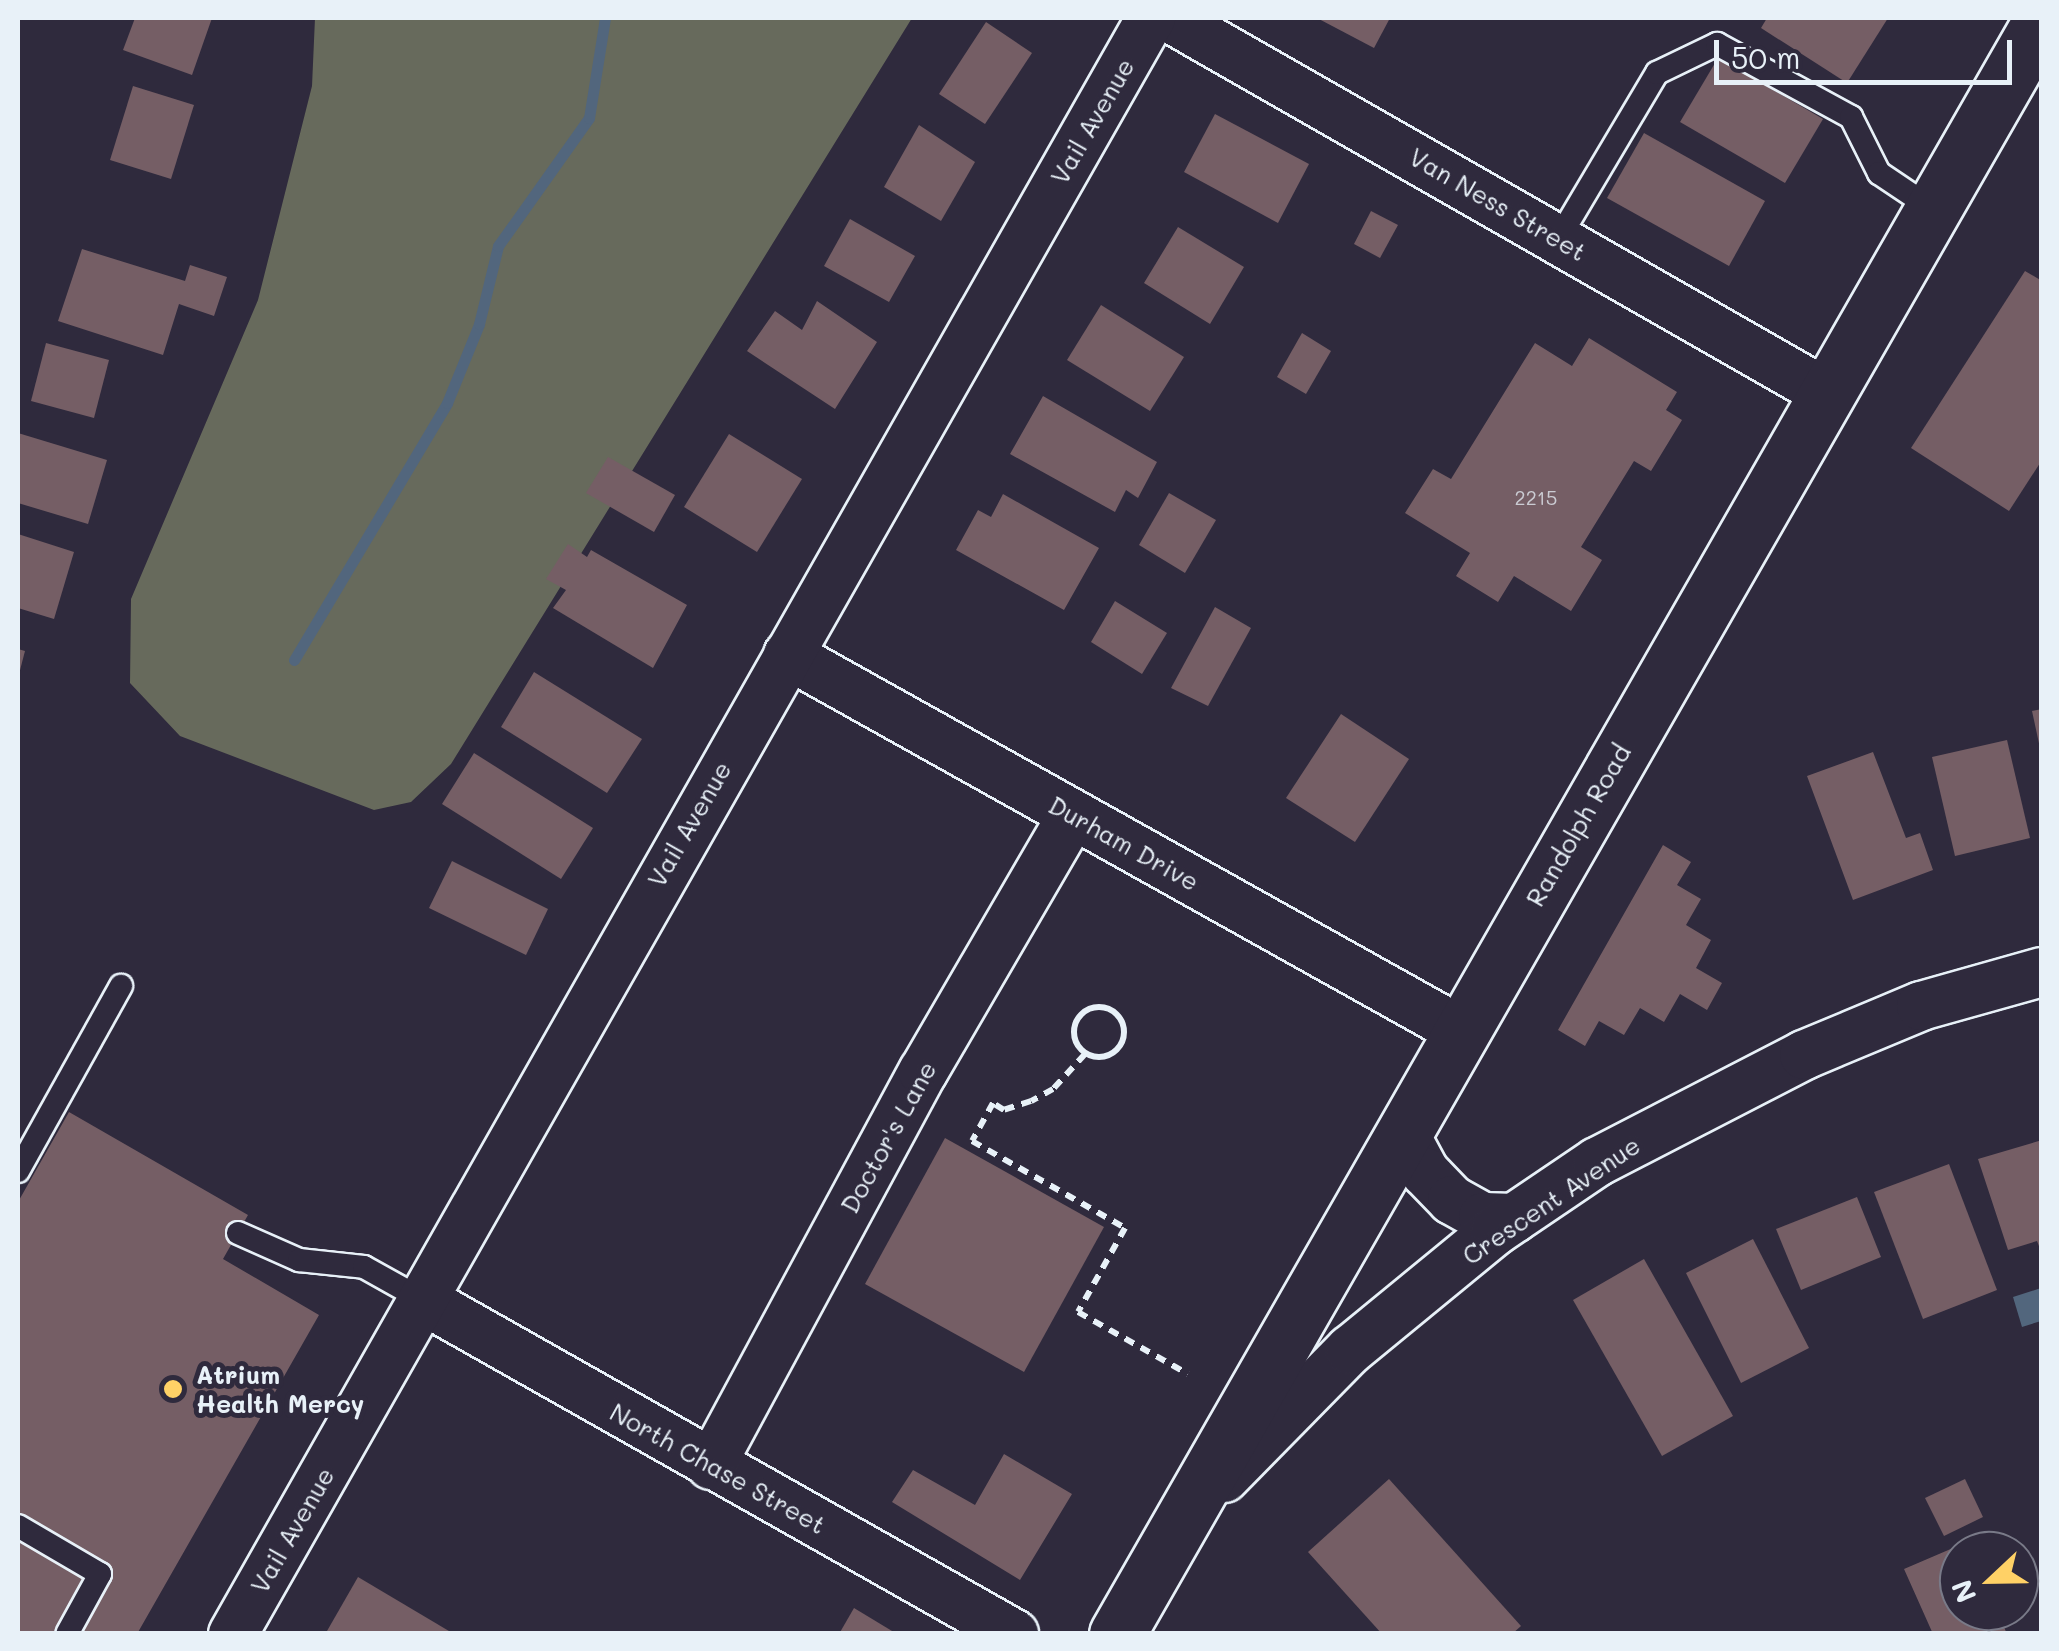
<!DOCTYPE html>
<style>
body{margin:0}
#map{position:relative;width:2059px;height:1651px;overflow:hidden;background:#2f2a3d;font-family:Mali,sans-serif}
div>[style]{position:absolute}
.green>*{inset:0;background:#676a5c}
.water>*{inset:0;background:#52667d}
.stream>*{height:11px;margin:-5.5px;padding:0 5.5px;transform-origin:5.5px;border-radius:5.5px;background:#52667d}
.building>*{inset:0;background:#755e65}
.path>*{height:6px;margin-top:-3px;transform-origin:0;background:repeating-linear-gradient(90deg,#e8f1f8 0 10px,transparent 0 18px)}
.path>.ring{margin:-3px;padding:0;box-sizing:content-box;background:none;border:6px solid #e8f1f8;border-radius:50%}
.roads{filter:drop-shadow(2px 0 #e8f1f8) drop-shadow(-2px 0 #e8f1f8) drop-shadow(0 2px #e8f1f8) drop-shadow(0 -2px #e8f1f8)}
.lane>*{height:22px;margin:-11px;padding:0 11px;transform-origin:11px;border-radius:11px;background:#2f2a3d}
.street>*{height:48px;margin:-24px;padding:0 24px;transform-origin:24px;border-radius:24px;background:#2f2a3d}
.secondary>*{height:55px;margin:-27.5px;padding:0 27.5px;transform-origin:27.5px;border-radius:27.5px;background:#2f2a3d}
.dots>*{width:28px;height:28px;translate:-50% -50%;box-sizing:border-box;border:5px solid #2f2a3d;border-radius:50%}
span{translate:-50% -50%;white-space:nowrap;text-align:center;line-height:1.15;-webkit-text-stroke:10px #2f2a3d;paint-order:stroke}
.number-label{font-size:20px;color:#cbccd3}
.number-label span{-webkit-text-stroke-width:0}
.street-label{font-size:25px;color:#e8f1f8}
.poi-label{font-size:25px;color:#e8f1f8;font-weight:700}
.left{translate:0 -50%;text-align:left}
.frame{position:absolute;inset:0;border:20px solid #e8f1f8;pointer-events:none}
.north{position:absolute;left:1939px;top:1531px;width:100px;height:100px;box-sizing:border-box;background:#2f2a3d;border:2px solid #797a88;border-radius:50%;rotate:248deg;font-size:28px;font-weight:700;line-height:40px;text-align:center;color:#e8f1f8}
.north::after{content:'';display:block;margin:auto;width:35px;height:45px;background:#ffd166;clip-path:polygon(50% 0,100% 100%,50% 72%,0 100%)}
.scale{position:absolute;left:1714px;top:40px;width:298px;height:45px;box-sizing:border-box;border:5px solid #e8f1f8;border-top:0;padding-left:12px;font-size:30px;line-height:35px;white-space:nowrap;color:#e8f1f8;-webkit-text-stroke:8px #2f2a3d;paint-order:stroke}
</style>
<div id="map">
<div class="green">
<i style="clip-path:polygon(315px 18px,912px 18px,451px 764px,411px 802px,374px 810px,180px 736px,130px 683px,131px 599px,258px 300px,312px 86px)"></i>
</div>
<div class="water">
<i style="clip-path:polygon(2041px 1288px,2041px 1321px,2022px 1327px,2013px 1297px)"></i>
</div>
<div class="stream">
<i style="left:294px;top:660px;width:299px;rotate:-59.2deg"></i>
<i style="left:447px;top:403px;width:85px;rotate:-67.9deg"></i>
<i style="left:479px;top:324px;width:80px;rotate:-76.3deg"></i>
<i style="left:498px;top:246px;width:157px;rotate:-54.6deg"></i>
<i style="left:589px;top:118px;width:101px;rotate:-80.9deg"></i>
</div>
<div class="building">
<i style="clip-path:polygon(135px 18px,212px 18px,192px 75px,123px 50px)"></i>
<i style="clip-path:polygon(1317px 18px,1390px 18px,1374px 48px)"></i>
<i style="clip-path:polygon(1767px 18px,1888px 18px,1847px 83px,1761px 28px)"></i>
<i style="clip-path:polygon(986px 22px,1032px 53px,985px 124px,939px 94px)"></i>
<i style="clip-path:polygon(1718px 58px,1823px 119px,1785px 183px,1680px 122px)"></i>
<i style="clip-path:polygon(133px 86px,194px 105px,171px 179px,110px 160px)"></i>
<i style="clip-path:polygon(1215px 114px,1309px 164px,1278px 223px,1184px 172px)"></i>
<i style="clip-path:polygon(919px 125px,975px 162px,941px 221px,884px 187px)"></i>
<i style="clip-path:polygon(1644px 133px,1765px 201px,1729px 266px,1607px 198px)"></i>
<i style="clip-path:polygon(1371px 211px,1398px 225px,1380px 258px,1354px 244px)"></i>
<i style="clip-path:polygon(850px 219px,915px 256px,889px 302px,824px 266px)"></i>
<i style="clip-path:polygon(1178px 227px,1244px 267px,1210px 324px,1144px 283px)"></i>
<i style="clip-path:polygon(82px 249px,185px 281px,190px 265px,227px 277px,214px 316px,179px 304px,163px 355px,58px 321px)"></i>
<i style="clip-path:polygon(2025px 271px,2042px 281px,2042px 460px,2009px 511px,1911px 448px)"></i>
<i style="clip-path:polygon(817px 301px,877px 342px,835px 409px,747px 351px,775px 311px,802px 330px)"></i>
<i style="clip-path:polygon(1101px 305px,1184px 357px,1150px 411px,1067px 360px)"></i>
<i style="clip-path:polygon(1302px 333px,1331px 351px,1306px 394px,1277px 377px)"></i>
<i style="clip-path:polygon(1589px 338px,1677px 392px,1666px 410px,1682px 420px,1651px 471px,1634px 461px,1581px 547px,1602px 560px,1571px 611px,1514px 576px,1498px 602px,1456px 576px,1470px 553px,1405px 513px,1433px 469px,1451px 479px,1535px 343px,1572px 366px)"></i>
<i style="clip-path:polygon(46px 343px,109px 360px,94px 418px,31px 401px)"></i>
<i style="clip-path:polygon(1043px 396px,1157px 462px,1138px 498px,1126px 490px,1115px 512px,1010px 454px)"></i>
<i style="clip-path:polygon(18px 433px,107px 460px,88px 524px,18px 503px)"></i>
<i style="clip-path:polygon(729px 434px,802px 479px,757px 552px,684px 507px)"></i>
<i style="clip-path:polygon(608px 457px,675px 495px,654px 532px,586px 493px)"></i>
<i style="clip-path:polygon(1169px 493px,1216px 520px,1185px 573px,1139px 545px)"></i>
<i style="clip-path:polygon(1003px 494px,1099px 548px,1064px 610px,956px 550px,978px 510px,991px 517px)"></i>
<i style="clip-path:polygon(18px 534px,74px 552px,54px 619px,18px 608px)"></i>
<i style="clip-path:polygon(568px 544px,587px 557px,591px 550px,687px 605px,653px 668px,553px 608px,566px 590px,546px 579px)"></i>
<i style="clip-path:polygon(1115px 601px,1167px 633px,1142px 674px,1091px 642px)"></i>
<i style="clip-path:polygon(1215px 607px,1251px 628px,1208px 706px,1171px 688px)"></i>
<i style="clip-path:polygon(18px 649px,25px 651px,19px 674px,18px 674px)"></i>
<i style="clip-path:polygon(534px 672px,642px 739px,607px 793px,501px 727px)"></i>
<i style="clip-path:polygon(2042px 709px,2042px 747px,2040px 748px,2032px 711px)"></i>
<i style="clip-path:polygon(1341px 714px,1409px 759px,1355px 842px,1286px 798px)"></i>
<i style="clip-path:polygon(2007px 740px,2030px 838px,1955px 856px,1932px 757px)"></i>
<i style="clip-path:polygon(1873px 752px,1906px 838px,1920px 833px,1933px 870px,1853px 900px,1807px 776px)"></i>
<i style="clip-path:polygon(474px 753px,593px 828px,561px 879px,442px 804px)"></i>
<i style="clip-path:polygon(1663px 845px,1691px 862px,1677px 885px,1701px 899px,1686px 925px,1711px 940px,1696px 968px,1722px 983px,1707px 1010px,1680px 994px,1664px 1022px,1640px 1008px,1624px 1035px,1599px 1021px,1585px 1046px,1558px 1030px)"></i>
<i style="clip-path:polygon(452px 861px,548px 909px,526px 955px,429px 908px)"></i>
<i style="clip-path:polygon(69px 1112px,248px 1215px,223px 1259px,319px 1315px,137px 1634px,18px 1634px,18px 1202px)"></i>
<i style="clip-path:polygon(945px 1138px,1104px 1227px,1024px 1372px,865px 1284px)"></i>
<i style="clip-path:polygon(2042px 1140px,2042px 1254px,2037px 1241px,2008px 1250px,1978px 1159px)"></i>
<i style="clip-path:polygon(1949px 1164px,1997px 1290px,1923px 1319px,1874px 1192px)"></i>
<i style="clip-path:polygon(1857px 1197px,1881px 1257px,1801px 1290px,1776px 1229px)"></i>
<i style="clip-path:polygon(1753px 1239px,1809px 1348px,1741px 1383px,1686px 1273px)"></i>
<i style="clip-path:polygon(1644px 1259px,1733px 1416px,1662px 1456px,1573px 1300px)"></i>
<i style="clip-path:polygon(1004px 1454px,1072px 1494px,1020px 1580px,892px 1502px,913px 1470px,975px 1505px)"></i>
<i style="clip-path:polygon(1389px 1479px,1521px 1626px,1512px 1634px,1382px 1634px,1308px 1552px)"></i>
<i style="clip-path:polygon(1965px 1479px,1983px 1517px,1944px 1536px,1925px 1498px)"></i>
<i style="clip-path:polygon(1967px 1542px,1971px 1551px,1959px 1551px,1959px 1611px,1997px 1611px,2007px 1634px,1933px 1634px,1904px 1569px)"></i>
<i style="clip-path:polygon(358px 1577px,454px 1634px,332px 1634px,327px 1631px)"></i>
<i style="clip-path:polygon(854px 1608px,897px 1634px,839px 1634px)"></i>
</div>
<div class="path">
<i class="ring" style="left:1074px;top:1007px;width:44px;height:44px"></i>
<i style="left:1085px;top:1054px;width:47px;rotate:132.4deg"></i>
<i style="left:1053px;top:1089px;width:25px;rotate:151deg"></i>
<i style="left:1031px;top:1101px;width:28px;rotate:162deg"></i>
<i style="left:1004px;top:1110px;width:13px;rotate:-148deg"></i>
<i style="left:993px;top:1103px;width:43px;rotate:118.9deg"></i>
<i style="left:972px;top:1141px;width:176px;rotate:29.6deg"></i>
<i style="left:1125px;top:1228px;width:96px;rotate:119.2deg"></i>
<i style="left:1078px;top:1312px;width:126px;rotate:29.4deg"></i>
</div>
<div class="roads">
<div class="lane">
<i style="left:1559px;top:238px;width:192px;rotate:-59.3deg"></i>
<i style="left:1657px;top:73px;width:67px;rotate:-25.8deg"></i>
<i style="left:1717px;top:44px;width:153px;rotate:28.6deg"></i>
<i style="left:1851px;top:117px;width:63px;rotate:63.4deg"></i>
<i style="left:1879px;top:173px;width:63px;rotate:33.9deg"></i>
<i style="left:18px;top:1171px;width:212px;rotate:-60.9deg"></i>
<i style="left:238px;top:1233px;width:67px;rotate:23.9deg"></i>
<i style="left:299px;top:1260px;width:65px;rotate:6.1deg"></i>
<i style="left:364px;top:1267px;width:68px;rotate:29.2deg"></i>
<i style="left:18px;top:1526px;width:95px;rotate:30.3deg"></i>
<i style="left:100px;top:1574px;width:68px;rotate:118.8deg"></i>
</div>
<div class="street">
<i style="left:1170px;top:18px;width:753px;rotate:29.76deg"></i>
<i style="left:788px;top:655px;width:771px;rotate:29.19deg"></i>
<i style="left:1403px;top:1131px;width:47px;rotate:61.8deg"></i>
<i style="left:1425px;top:1172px;width:39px;rotate:46deg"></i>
<i style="left:1452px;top:1200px;width:35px;rotate:29deg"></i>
<i style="left:1483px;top:1217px;width:31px;rotate:2deg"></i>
<i style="left:423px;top:1300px;width:679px;rotate:29.47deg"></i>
<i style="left:711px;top:1465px;width:447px;rotate:-61.7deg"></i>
<i style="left:923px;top:1072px;width:298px;rotate:-59.8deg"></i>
<i style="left:1224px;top:1478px;width:180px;rotate:-45.5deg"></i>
<i style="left:1350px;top:1350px;width:188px;rotate:-39.4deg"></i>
<i style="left:1495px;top:1231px;width:123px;rotate:-34.1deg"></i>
<i style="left:1597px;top:1162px;width:233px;rotate:-27.3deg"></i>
<i style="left:1804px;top:1055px;width:127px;rotate:-22.7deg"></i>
<i style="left:1921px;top:1006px;width:126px;rotate:-15.7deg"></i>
<i style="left:233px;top:1634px;width:1859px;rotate:-60.4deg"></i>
</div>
<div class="secondary">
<i style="left:1117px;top:1634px;width:1861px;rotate:-60.2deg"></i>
</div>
</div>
<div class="dots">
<i style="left:173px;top:1389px;background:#ffd166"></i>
</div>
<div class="number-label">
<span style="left:1536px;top:497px">2215</span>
</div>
<div class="street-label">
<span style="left:1092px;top:121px;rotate:-60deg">Vail Avenue</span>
<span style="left:1498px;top:204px;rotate:30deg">Van Ness Street</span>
<span style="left:689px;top:824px;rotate:-60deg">Vail Avenue</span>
<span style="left:1578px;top:825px;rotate:-60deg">Randolph Road</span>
<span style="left:1124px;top:843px;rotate:29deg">Durham Drive</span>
<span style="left:888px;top:1137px;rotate:-61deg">Doctor's Lane</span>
<span style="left:1551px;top:1200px;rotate:-34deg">Crescent Avenue</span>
<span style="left:718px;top:1468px;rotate:29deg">North Chase Street</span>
<span style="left:292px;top:1530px;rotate:-60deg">Vail Avenue</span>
</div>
<div class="poi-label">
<span class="left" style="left:196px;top:1389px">Atrium<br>Health Mercy</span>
</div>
<div class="frame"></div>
<div class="north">N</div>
<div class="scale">50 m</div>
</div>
